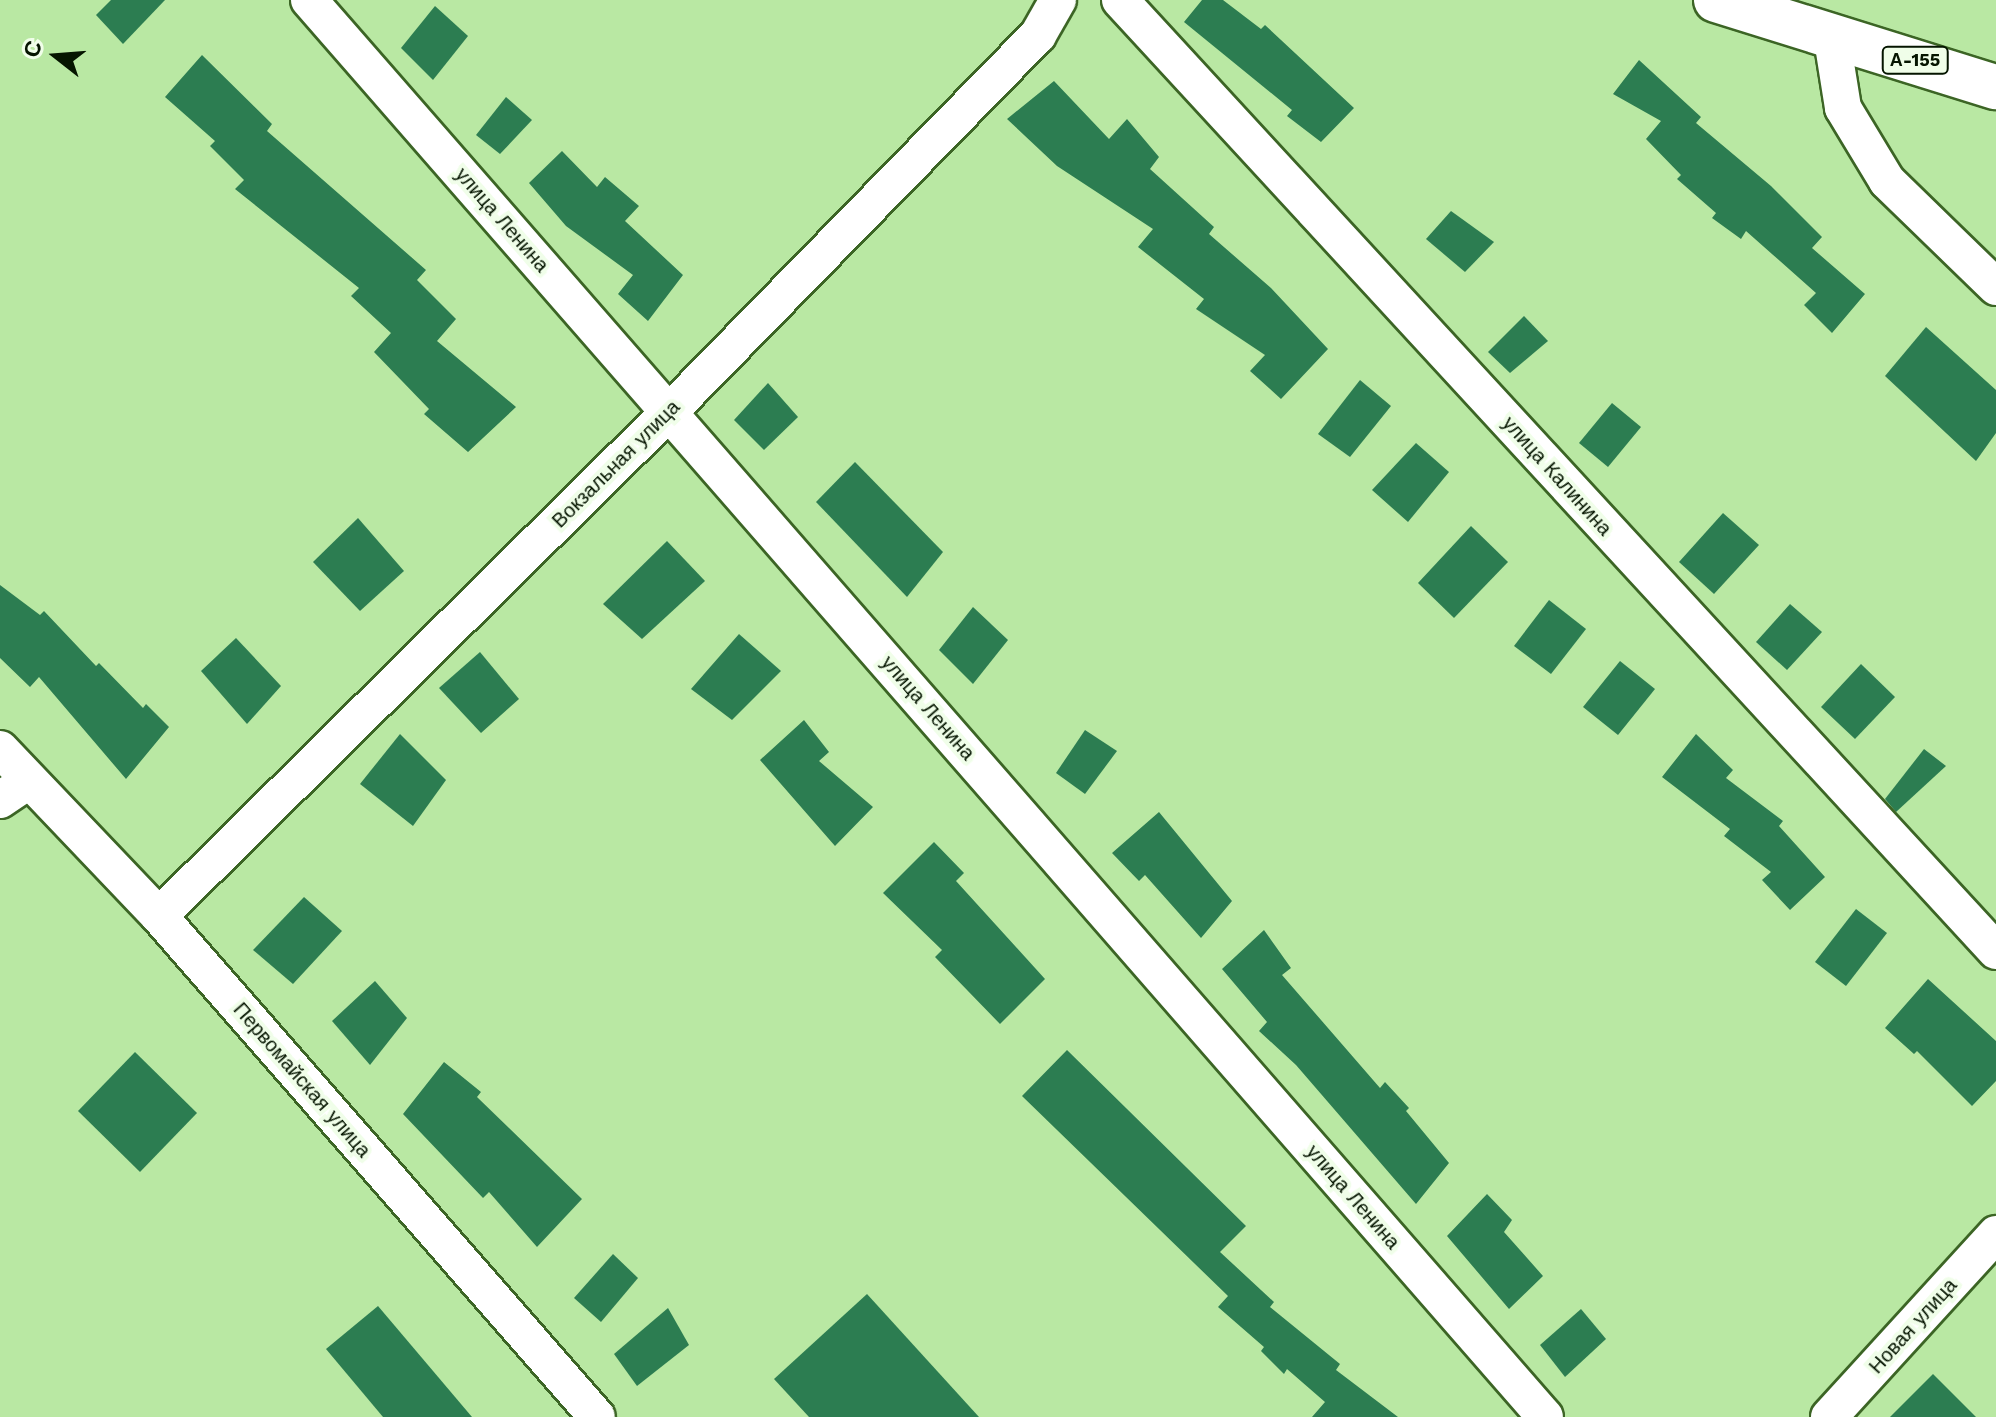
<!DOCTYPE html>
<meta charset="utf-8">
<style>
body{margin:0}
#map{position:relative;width:1996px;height:1417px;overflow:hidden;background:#b9e8a3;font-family:"Work Sans",sans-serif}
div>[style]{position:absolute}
.building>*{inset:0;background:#2c7d51}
.roads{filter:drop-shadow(2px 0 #3c6525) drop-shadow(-2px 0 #3c6525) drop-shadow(0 2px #3c6525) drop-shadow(0 -2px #3c6525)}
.minor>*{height:36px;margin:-18px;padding:0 18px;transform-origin:18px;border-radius:18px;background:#fff}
.major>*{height:44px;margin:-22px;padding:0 22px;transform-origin:22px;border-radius:22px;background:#fff}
span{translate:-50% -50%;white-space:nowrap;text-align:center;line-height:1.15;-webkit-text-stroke:8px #f0fee9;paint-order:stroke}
.shield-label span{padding:2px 6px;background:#f0fee9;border:2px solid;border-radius:6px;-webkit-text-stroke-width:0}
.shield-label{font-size:18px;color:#051500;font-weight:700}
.street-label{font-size:20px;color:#051500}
.north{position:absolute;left:16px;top:16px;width:80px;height:80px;-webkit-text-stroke:6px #f0fee9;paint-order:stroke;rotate:287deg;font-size:22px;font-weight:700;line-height:32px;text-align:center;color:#051500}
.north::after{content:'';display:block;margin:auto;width:28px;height:36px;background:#051500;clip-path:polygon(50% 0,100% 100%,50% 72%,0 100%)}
</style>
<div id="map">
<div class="building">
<i style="clip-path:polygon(111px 0,165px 0,123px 44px,96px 15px)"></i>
<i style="clip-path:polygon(1202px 0,1223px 0,1261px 29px,1265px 25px,1354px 108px,1321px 142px,1287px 116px,1292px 110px,1184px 22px)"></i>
<i style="clip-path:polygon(435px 6px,468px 36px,433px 80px,401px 48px)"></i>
<i style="clip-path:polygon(202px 55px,272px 124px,267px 131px,426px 270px,417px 280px,456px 319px,437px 341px,516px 407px,468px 452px,424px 414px,429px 409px,374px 352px,391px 333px,351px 296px,359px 288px,235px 189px,244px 180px,210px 146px,215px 141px,165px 97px)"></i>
<i style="clip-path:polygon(1639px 60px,1701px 117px,1696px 123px,1771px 186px,1822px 237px,1812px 248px,1865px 294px,1832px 333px,1804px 305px,1816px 293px,1746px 231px,1741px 239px,1712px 218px,1716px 213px,1677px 179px,1681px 175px,1646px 139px,1661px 121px,1613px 94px)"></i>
<i style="clip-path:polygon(1054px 81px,1109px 139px,1127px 119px,1159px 157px,1150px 169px,1214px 227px,1209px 234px,1271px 288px,1328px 349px,1281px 399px,1250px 371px,1265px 355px,1196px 309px,1204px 299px,1138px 247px,1153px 229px,1057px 166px,1007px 119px)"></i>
<i style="clip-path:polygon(506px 97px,532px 120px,500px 154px,476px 135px)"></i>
<i style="clip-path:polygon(562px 151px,597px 187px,605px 177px,639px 206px,625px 221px,683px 275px,648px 321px,618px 294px,633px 275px,566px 226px,529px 183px)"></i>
<i style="clip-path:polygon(1451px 211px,1494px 242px,1465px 272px,1426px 239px)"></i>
<i style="clip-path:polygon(1524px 316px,1548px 341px,1510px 373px,1488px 352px)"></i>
<i style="clip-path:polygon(1926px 327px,1996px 390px,1996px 433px,1976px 461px,1885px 376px)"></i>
<i style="clip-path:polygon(1360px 380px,1391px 406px,1350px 457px,1318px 434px)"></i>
<i style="clip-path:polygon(768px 383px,798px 417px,764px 450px,734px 420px)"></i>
<i style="clip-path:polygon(1612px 403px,1641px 427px,1608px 467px,1579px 443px)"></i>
<i style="clip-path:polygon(1416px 443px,1449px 472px,1408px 522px,1372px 490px)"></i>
<i style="clip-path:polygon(855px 462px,943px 552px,907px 597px,816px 502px)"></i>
<i style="clip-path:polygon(1723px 513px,1759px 545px,1714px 594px,1679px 562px)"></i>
<i style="clip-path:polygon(358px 518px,404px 571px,360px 611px,313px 562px)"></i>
<i style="clip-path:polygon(1471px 526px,1508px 562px,1454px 618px,1418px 583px)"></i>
<i style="clip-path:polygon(667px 541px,705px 581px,642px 639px,603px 604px)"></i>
<i style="clip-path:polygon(0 585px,40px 615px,44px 611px,96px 666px,99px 663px,143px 708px,146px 704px,169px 727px,126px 779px,39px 677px,30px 687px,0 658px)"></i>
<i style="clip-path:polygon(1549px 600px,1586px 629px,1551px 674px,1514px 646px)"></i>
<i style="clip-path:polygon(1790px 604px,1822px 632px,1787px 670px,1756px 642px)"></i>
<i style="clip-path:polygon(973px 607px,1008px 640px,973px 684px,939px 650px)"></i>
<i style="clip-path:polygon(739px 634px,781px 671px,732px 720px,691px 689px)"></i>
<i style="clip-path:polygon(236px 638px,281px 686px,247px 724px,201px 671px)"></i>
<i style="clip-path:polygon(480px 652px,519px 699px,481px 733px,439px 688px)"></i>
<i style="clip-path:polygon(1620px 661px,1655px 689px,1618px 735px,1583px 707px)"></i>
<i style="clip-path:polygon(1861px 664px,1895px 697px,1855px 739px,1821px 707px)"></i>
<i style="clip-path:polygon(804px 720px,829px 752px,819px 761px,873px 807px,835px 846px,760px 760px)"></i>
<i style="clip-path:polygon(1085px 730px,1117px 751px,1085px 794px,1056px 773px)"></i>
<i style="clip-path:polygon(400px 734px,446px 780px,413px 826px,360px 784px)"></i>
<i style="clip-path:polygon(1696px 734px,1733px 770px,1726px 778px,1783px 821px,1779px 826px,1825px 877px,1790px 910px,1762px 880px,1771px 872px,1724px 836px,1730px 829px,1662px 777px)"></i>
<i style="clip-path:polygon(1924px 749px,1946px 766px,1896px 812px,1885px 799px)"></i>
<i style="clip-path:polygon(1159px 812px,1232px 901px,1201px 938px,1145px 875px,1139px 881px,1112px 853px)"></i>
<i style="clip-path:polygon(934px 842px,964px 873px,956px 881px,1045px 979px,1000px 1024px,935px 957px,942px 950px,883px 893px)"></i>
<i style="clip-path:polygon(304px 897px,342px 931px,293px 984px,253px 950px)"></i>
<i style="clip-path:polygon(1856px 909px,1887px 933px,1846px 986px,1815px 962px)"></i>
<i style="clip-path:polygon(1264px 930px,1291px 968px,1282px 975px,1380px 1088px,1385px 1082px,1409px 1108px,1406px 1111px,1449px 1163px,1416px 1204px,1296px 1065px,1259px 1031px,1267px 1022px,1222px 969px)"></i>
<i style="clip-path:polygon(1928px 979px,1996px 1041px,1996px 1081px,1972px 1106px,1917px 1051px,1914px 1054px,1885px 1028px)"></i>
<i style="clip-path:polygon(375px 981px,407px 1018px,370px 1065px,332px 1021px)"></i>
<i style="clip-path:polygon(1067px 1050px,1246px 1226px,1220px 1252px,1274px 1302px,1270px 1307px,1340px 1364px,1336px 1370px,1398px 1417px,1312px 1417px,1325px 1402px,1287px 1369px,1284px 1374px,1261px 1351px,1264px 1347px,1218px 1307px,1228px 1296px,1022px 1096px)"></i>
<i style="clip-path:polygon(135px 1052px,197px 1113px,140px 1172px,78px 1111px)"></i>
<i style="clip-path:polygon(444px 1062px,481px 1092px,477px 1097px,582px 1199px,537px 1247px,489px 1192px,483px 1198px,403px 1114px)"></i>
<i style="clip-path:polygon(1487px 1194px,1512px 1220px,1504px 1232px,1543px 1276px,1509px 1309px,1447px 1236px)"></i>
<i style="clip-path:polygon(613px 1254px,638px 1278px,601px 1322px,574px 1298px)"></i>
<i style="clip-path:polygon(867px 1294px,979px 1417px,809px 1417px,774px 1379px)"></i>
<i style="clip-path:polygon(378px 1306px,472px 1417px,383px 1417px,326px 1349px)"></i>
<i style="clip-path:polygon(668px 1308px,689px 1345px,637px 1386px,614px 1354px)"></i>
<i style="clip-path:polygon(1581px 1309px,1606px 1339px,1565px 1377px,1540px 1345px)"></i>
<i style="clip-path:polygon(1933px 1374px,1976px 1417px,1890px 1417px)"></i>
</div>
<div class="roads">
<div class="minor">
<i style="left:309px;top:0;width:1880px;rotate:48.9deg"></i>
<i style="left:1120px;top:0;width:1293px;rotate:47.35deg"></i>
<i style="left:1832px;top:39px;width:70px;rotate:80.9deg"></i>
<i style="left:1843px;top:108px;width:85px;rotate:58.9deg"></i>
<i style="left:1887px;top:181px;width:152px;rotate:44.2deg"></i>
<i style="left:0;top:749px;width:231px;rotate:46.4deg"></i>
<i style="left:159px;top:916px;width:665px;rotate:48.84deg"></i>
<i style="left:0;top:800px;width:34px;rotate:-34deg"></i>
<i style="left:159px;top:916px;width:718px;rotate:-44.66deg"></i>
<i style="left:670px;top:411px;width:526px;rotate:-45.62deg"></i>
<i style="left:1038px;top:35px;width:40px;rotate:-60.3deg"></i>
<i style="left:1829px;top:1417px;width:248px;rotate:-47.6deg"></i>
</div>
<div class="major">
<i style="left:1716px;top:0;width:293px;rotate:17.3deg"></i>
</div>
</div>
<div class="shield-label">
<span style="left:1915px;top:60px">А-155</span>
</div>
<div class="street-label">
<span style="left:502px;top:220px;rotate:49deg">улица Ленина</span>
<span style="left:616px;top:464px;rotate:-45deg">Вокзальная улица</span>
<span style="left:1557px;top:476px;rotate:48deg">улица Калинина</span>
<span style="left:928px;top:708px;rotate:49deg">улица Ленина</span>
<span style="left:302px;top:1080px;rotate:49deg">Первомайская улица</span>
<span style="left:1353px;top:1197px;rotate:49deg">улица Ленина</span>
<span style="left:1913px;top:1326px;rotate:-48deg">Новая улица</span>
</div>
<div class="north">С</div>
</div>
